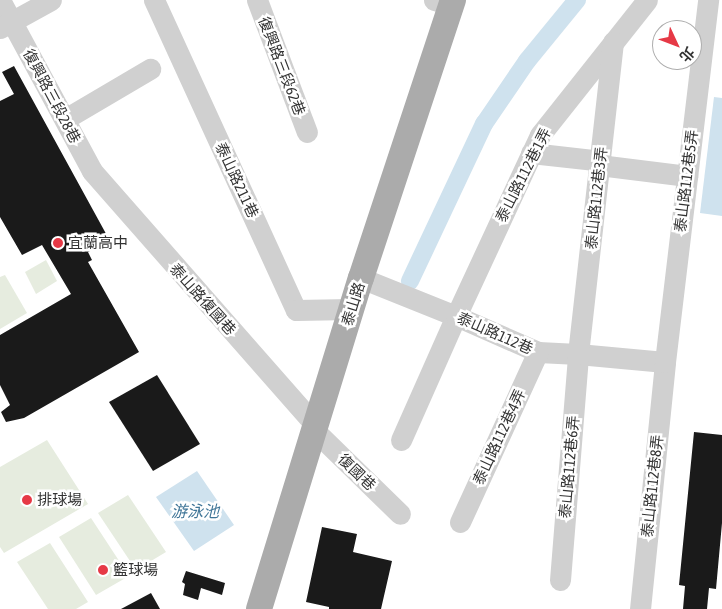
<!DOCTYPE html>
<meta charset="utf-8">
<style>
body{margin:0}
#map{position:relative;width:722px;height:609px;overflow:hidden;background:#fff;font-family:"Asap Condensed","Noto Sans TC",sans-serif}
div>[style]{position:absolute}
.green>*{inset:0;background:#e6ecdf}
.water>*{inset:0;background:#cfe2ee}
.canal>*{height:18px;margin:-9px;padding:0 9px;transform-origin:9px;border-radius:9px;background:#cfe2ee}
.building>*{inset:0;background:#1a1a1a}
.minor>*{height:21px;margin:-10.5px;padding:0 10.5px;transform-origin:10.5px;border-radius:10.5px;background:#d0d0d0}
.major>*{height:26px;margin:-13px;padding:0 13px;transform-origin:13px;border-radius:13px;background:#ababab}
.dots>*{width:14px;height:14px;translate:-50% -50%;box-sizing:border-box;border:2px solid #fff;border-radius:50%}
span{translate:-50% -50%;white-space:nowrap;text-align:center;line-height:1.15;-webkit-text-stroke:5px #fff;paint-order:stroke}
.street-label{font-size:15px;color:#333}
.poi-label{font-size:15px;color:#333}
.left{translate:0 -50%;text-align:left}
.water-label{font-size:16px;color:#3f7597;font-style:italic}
.north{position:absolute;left:652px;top:20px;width:50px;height:50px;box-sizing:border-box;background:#fff;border:1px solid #adadad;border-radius:50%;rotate:133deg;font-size:14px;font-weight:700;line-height:20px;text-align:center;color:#333}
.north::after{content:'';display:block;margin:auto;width:18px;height:22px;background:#e63946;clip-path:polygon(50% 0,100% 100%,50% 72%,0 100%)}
</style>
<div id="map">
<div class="green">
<i style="clip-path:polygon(46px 260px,57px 281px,36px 294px,25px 272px)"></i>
<i style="clip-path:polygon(5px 275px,27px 313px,0 329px,0 277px)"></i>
<i style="clip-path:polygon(47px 440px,88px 504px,4px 553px,0 547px,0 467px)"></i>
<i style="clip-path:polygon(128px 495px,166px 552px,136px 570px,98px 513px)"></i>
<i style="clip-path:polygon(91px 518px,129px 576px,96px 595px,59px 537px)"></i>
<i style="clip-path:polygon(50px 543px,88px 602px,76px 609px,48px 609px,17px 562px)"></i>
</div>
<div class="water">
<i style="clip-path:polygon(714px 97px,722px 98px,722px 216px,700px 213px)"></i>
<i style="clip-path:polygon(197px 471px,234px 525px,194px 551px,156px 497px)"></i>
</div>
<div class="canal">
<i style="left:410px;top:281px;width:174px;rotate:-64.8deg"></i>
<i style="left:484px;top:124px;width:76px;rotate:-55.7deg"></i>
<i style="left:527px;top:61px;width:79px;rotate:-50.7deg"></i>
</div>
<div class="building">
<i style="clip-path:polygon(14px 66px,110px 241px,88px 252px,92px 260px,88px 262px,139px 352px,24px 418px,6px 422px,1px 412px,10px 405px,0 385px,0 335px,71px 294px,42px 245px,22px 255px,0 217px,0 101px,14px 94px,2px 72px)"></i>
<i style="clip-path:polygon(157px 375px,200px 444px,153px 471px,109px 402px)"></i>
<i style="clip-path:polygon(694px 432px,722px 435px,722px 523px,716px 589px,709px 588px,707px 609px,683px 609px,685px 586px,679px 585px)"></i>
<i style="clip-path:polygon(322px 527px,357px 534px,353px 552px,392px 561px,381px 609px,329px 609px,329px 607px,306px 602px)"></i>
<i style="clip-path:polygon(186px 571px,225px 583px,222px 595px,201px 588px,198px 600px,183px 595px,185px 584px,182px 582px)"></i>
<i style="clip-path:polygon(151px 593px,160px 609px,121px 609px)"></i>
</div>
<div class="minor">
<i style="left:0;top:0;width:194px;rotate:61.7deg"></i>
<i style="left:92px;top:171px;width:338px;rotate:48.7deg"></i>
<i style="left:154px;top:0;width:341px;rotate:65.4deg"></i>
<i style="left:296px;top:310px;width:55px;rotate:-1deg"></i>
<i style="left:257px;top:0;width:141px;rotate:69.3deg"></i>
<i style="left:434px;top:0;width:18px;rotate:16deg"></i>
<i style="left:0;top:28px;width:58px;rotate:-28.8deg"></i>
<i style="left:65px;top:119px;width:99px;rotate:-30.5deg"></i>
<i style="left:531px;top:153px;width:62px;rotate:6.4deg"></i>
<i style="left:593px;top:160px;width:15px;rotate:23deg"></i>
<i style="left:607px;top:166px;width:81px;rotate:7.1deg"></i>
<i style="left:361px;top:278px;width:102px;rotate:21.8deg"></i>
<i style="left:456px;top:316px;width:90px;rotate:23.7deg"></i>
<i style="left:538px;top:352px;width:40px;rotate:2.9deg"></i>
<i style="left:578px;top:354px;width:87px;rotate:5.3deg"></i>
<i style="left:314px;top:430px;width:120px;rotate:44.3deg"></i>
<i style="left:401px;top:440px;width:136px;rotate:-66.1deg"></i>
<i style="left:456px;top:316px;width:200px;rotate:-65.1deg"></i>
<i style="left:540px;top:135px;width:172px;rotate:-51.6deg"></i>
<i style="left:460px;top:522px;width:187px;rotate:-65.4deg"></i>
<i style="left:560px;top:580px;width:227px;rotate:-85.4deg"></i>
<i style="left:578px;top:354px;width:314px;rotate:-83.6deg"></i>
<i style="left:640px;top:609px;width:248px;rotate:-84.2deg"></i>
<i style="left:665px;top:362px;width:365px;rotate:-83.2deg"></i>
</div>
<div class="major">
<i style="left:259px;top:609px;width:346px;rotate:-72.9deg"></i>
<i style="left:361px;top:278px;width:293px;rotate:-71.7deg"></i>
</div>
<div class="dots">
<i style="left:58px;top:243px;background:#e63946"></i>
<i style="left:27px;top:500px;background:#e63946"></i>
<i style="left:103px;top:570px;background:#e63946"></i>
</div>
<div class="street-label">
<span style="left:282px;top:66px;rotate:69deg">復興路三段62巷</span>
<span style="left:52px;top:96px;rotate:62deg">復興路三段28巷</span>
<span style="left:523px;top:175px;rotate:-63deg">泰山路112巷1弄</span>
<span style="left:237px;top:180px;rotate:65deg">泰山路211巷</span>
<span style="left:686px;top:181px;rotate:-83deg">泰山路112巷5弄</span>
<span style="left:596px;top:198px;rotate:-84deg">泰山路112巷3弄</span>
<span style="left:203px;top:299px;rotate:48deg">泰山路復國巷</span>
<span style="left:353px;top:304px;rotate:-73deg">泰山路</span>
<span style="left:495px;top:333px;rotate:24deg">泰山路112巷</span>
<span style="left:499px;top:437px;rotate:-65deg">泰山路112巷4弄</span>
<span style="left:569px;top:467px;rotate:-85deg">泰山路112巷6弄</span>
<span style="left:357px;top:472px;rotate:44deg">復國巷</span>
<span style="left:652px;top:486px;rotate:-84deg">泰山路112巷8弄</span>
</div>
<div class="poi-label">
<span class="left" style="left:68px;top:243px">宜蘭高中</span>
<span class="left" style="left:37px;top:500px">排球場</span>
<span class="left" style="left:113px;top:570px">籃球場</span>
</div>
<div class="water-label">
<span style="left:195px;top:511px">游泳池</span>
</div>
<div class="north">北</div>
</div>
